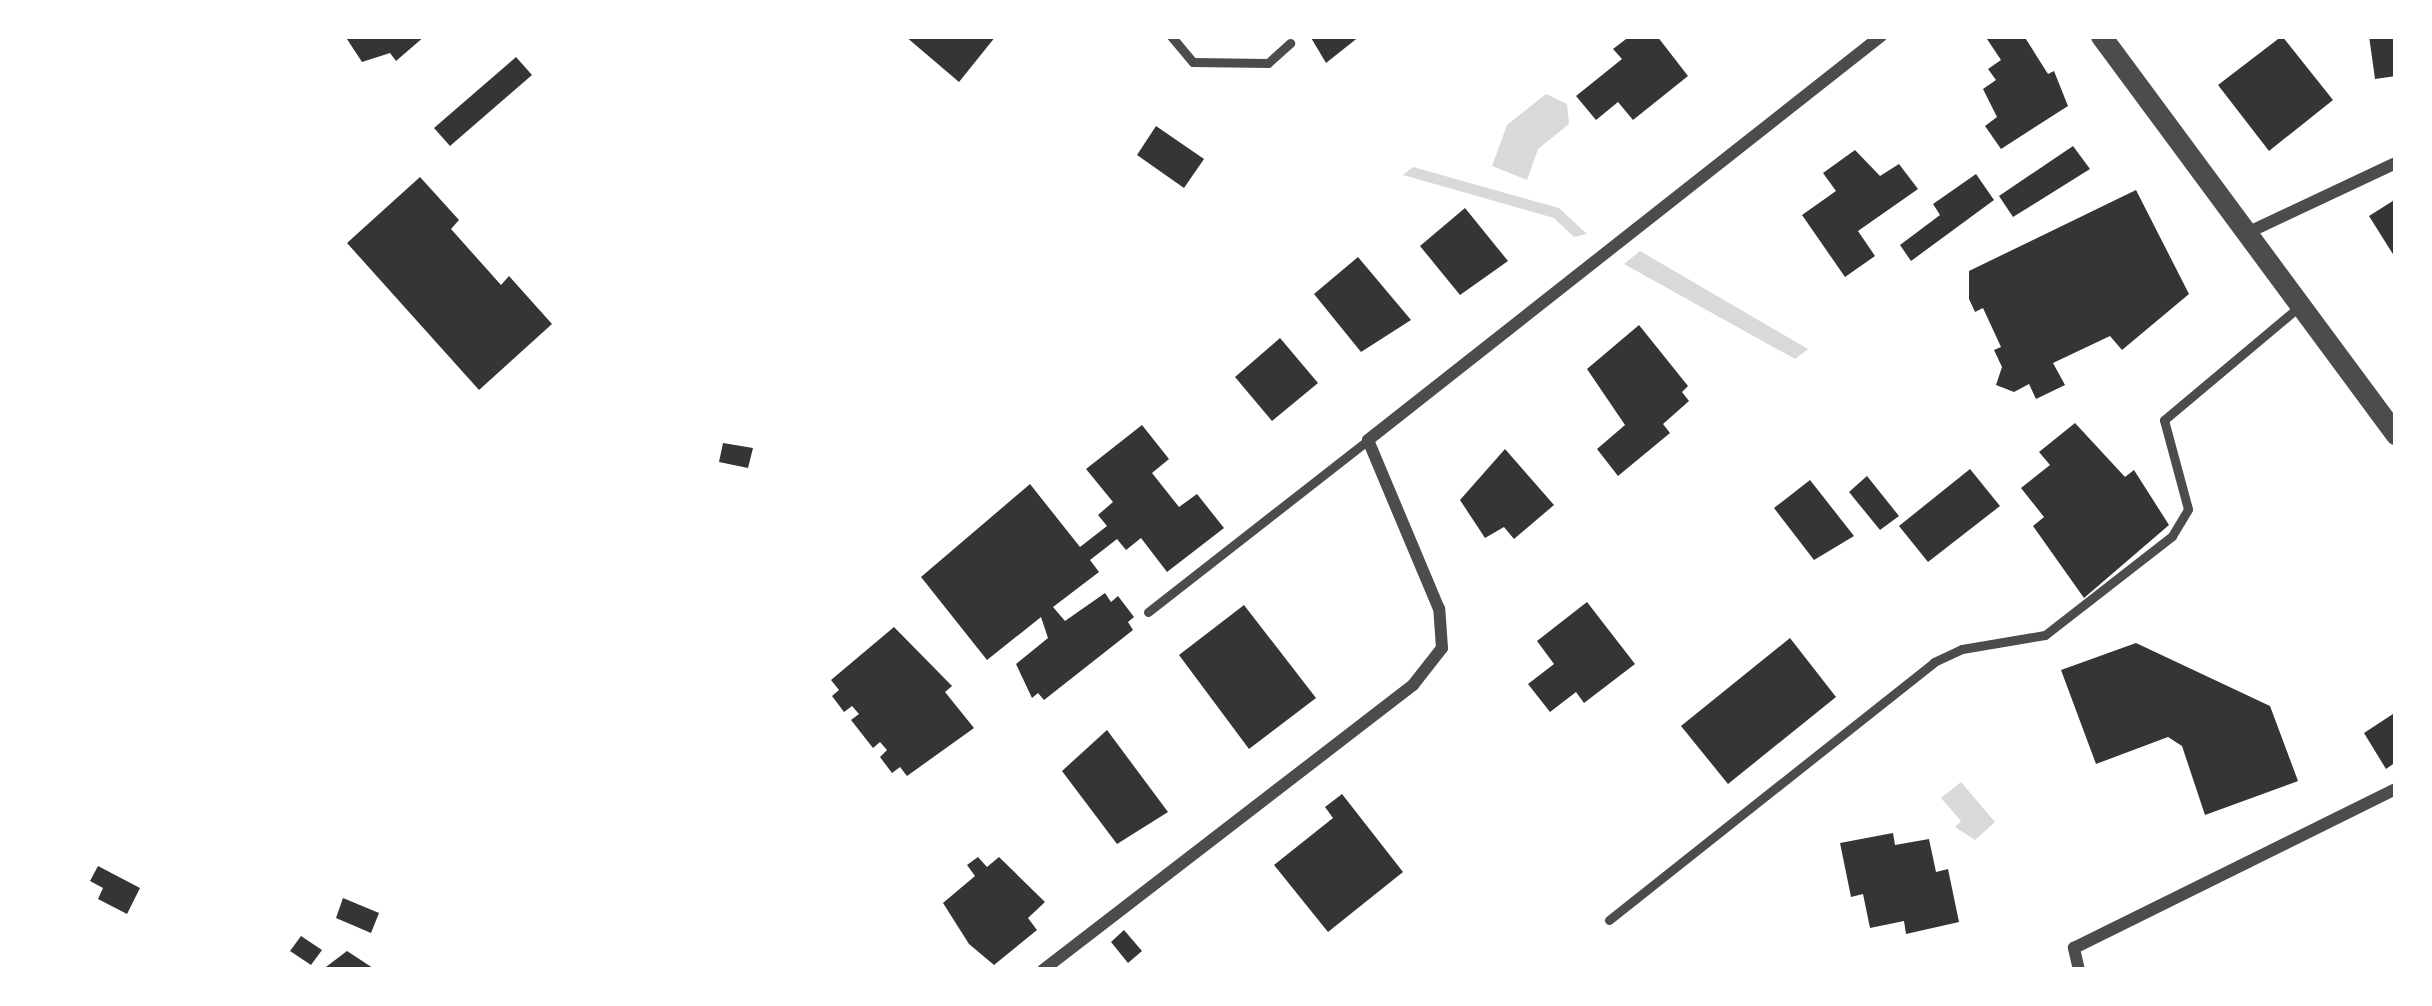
<!DOCTYPE html>
<style>
body{margin:0}
#map{position:relative;width:2432px;height:1006px;overflow:hidden;background:#fff;font-family:Bitter,serif}
div>[style]{position:absolute}
.water>*{inset:0;background:#d9d9d9}
.building>*{inset:0;background:#353535}
.service>*{height:9px;margin:-4.5px;padding:0 4.5px;transform-origin:4.5px;border-radius:4.5px;background:#4c4c4c}
.minor>*{height:12px;margin:-6px;padding:0 6px;transform-origin:6px;border-radius:6px;background:#4c4c4c}
.tertiary>*{height:21px;margin:-10.5px;padding:0 10.5px;transform-origin:10.5px;border-radius:10.5px;background:#4c4c4c}
span{translate:-50% -50%;white-space:nowrap;text-align:center;line-height:1.15;-webkit-text-stroke:9px #fff;paint-order:stroke}
.frame{position:absolute;inset:0;border:39px solid #fff;pointer-events:none}
</style>
<div id="map">
<div class="water">
<i style="clip-path:polygon(1546px 94px,1567px 104px,1569px 124px,1538px 149px,1527px 180px,1492px 166px,1507px 125px)"></i>
<i style="clip-path:polygon(1413px 167px,1559px 208px,1587px 234px,1574px 237px,1554px 218px,1403px 175px)"></i>
<i style="clip-path:polygon(1640px 251px,1808px 349px,1795px 359px,1624px 264px)"></i>
<i style="clip-path:polygon(1961px 782px,1995px 822px,1975px 840px,1955px 827px,1961px 821px,1941px 798px)"></i>
</div>
<div class="building">
<i style="clip-path:polygon(345px 36px,425px 36px,396px 61px,390px 53px,362px 62px)"></i>
<i style="clip-path:polygon(905px 36px,996px 36px,959px 82px)"></i>
<i style="clip-path:polygon(1310px 36px,1360px 36px,1326px 63px)"></i>
<i style="clip-path:polygon(1630px 36px,1657px 36px,1688px 76px,1633px 120px,1618px 102px,1596px 120px,1576px 96px,1622px 59px,1613px 49px)"></i>
<i style="clip-path:polygon(1985px 36px,2024px 36px,2048px 74px,2054px 71px,2068px 106px,2001px 149px,1985px 126px,1997px 117px,1983px 89px,1996px 80px,1988px 69px,2001px 60px)"></i>
<i style="clip-path:polygon(2282px 36px,2333px 100px,2269px 151px,2218px 85px)"></i>
<i style="clip-path:polygon(2369px 36px,2396px 36px,2396px 76px,2375px 79px)"></i>
<i style="clip-path:polygon(516px 57px,532px 75px,450px 146px,434px 128px)"></i>
<i style="clip-path:polygon(1156px 126px,1204px 159px,1184px 188px,1137px 155px)"></i>
<i style="clip-path:polygon(2073px 146px,2090px 169px,2013px 217px,1999px 196px)"></i>
<i style="clip-path:polygon(1855px 150px,1880px 176px,1899px 164px,1918px 189px,1858px 231px,1875px 256px,1845px 277px,1802px 215px,1836px 191px,1823px 173px)"></i>
<i style="clip-path:polygon(1976px 174px,1994px 200px,1911px 261px,1900px 245px,1940px 215px,1933px 204px)"></i>
<i style="clip-path:polygon(420px 177px,459px 220px,451px 229px,501px 285px,509px 276px,552px 324px,479px 390px,347px 243px)"></i>
<i style="clip-path:polygon(2136px 190px,2189px 294px,2122px 350px,2110px 336px,2053px 363px,2065px 385px,2036px 399px,2029px 384px,2014px 392px,1996px 385px,2002px 367px,1994px 350px,2001px 347px,1983px 308px,1975px 312px,1969px 299px,1969px 271px)"></i>
<i style="clip-path:polygon(2396px 199px,2396px 259px,2369px 216px)"></i>
<i style="clip-path:polygon(1465px 208px,1508px 261px,1460px 295px,1420px 246px)"></i>
<i style="clip-path:polygon(1358px 257px,1411px 320px,1361px 352px,1314px 294px)"></i>
<i style="clip-path:polygon(1639px 325px,1688px 386px,1682px 392px,1689px 401px,1663px 424px,1670px 433px,1618px 476px,1597px 449px,1625px 425px,1587px 369px)"></i>
<i style="clip-path:polygon(1280px 338px,1318px 383px,1272px 421px,1235px 377px)"></i>
<i style="clip-path:polygon(2075px 423px,2125px 477px,2134px 470px,2169px 525px,2084px 598px,2033px 526px,2044px 517px,2021px 488px,2050px 465px,2039px 452px)"></i>
<i style="clip-path:polygon(1142px 425px,1169px 459px,1152px 473px,1179px 507px,1197px 494px,1224px 528px,1167px 572px,1141px 538px,1126px 550px,1117px 539px,1090px 560px,1099px 572px,1053px 607px,1065px 621px,1105px 593px,1111px 602px,1118px 596px,1134px 617px,1128px 622px,1133px 630px,1044px 700px,1038px 693px,1032px 698px,1016px 664px,1048px 638px,1041px 617px,987px 660px,921px 577px,1030px 484px,1080px 547px,1107px 526px,1098px 515px,1113px 502px,1086px 469px)"></i>
<i style="clip-path:polygon(723px 443px,753px 448px,748px 468px,719px 462px)"></i>
<i style="clip-path:polygon(1505px 449px,1554px 505px,1514px 539px,1504px 527px,1485px 538px,1460px 500px)"></i>
<i style="clip-path:polygon(1970px 469px,2000px 506px,1928px 562px,1899px 526px)"></i>
<i style="clip-path:polygon(1867px 476px,1899px 516px,1880px 530px,1849px 492px)"></i>
<i style="clip-path:polygon(1810px 480px,1854px 536px,1814px 560px,1774px 508px)"></i>
<i style="clip-path:polygon(1587px 602px,1635px 664px,1584px 703px,1576px 692px,1550px 712px,1528px 684px,1554px 664px,1537px 641px)"></i>
<i style="clip-path:polygon(1244px 605px,1316px 698px,1249px 749px,1179px 655px)"></i>
<i style="clip-path:polygon(894px 627px,952px 686px,945px 692px,974px 728px,907px 776px,900px 767px,892px 773px,880px 757px,887px 750px,880px 742px,873px 748px,851px 720px,859px 714px,852px 706px,844px 712px,832px 696px,839px 690px,831px 680px)"></i>
<i style="clip-path:polygon(1790px 638px,1836px 697px,1728px 784px,1681px 726px)"></i>
<i style="clip-path:polygon(2136px 643px,2270px 706px,2298px 781px,2205px 815px,2182px 746px,2168px 737px,2096px 764px,2061px 670px)"></i>
<i style="clip-path:polygon(2396px 712px,2396px 762px,2386px 769px,2364px 733px)"></i>
<i style="clip-path:polygon(1107px 730px,1168px 812px,1117px 844px,1062px 771px)"></i>
<i style="clip-path:polygon(1342px 794px,1403px 872px,1328px 932px,1274px 865px,1333px 818px,1325px 807px)"></i>
<i style="clip-path:polygon(1893px 833px,1895px 845px,1929px 839px,1936px 872px,1948px 869px,1959px 922px,1906px 934px,1904px 921px,1870px 928px,1863px 894px,1851px 897px,1840px 843px)"></i>
<i style="clip-path:polygon(978px 857px,987px 867px,999px 857px,1045px 902px,1028px 918px,1037px 930px,994px 965px,969px 944px,943px 903px,975px 876px,967px 865px)"></i>
<i style="clip-path:polygon(98px 866px,140px 888px,127px 914px,98px 899px,103px 888px,90px 881px)"></i>
<i style="clip-path:polygon(343px 898px,379px 913px,371px 933px,336px 918px)"></i>
<i style="clip-path:polygon(1124px 930px,1142px 951px,1128px 963px,1111px 942px)"></i>
<i style="clip-path:polygon(301px 936px,322px 950px,311px 965px,290px 951px)"></i>
<i style="clip-path:polygon(347px 951px,376px 970px,322px 970px)"></i>
</div>
<div class="service">
<i style="left:1171px;top:36px;width:34px;rotate:50deg"></i>
<i style="left:1193px;top:62px;width:75px;rotate:0.8deg"></i>
<i style="left:1268px;top:63px;width:30px;rotate:-42deg"></i>
<i style="left:1148px;top:612px;width:279px;rotate:-38deg"></i>
<i style="left:1609px;top:920px;width:415px;rotate:-38.4deg"></i>
<i style="left:1934px;top:662px;width:31px;rotate:-25deg"></i>
<i style="left:1962px;top:649px;width:84px;rotate:-9.6deg"></i>
<i style="left:2045px;top:635px;width:161px;rotate:-37.9deg"></i>
<i style="left:2172px;top:536px;width:31px;rotate:-59deg"></i>
<i style="left:2188px;top:509px;width:92px;rotate:-105.1deg"></i>
<i style="left:2164px;top:420px;width:177px;rotate:-40deg"></i>
</div>
<div class="minor">
<i style="left:2247px;top:233px;width:165px;rotate:-25.2deg"></i>
<i style="left:1043px;top:970px;width:467px;rotate:-37.6deg"></i>
<i style="left:1413px;top:685px;width:47px;rotate:-51.9deg"></i>
<i style="left:1442px;top:648px;width:39px;rotate:-94deg"></i>
<i style="left:1439px;top:609px;width:183px;rotate:-112.8deg"></i>
<i style="left:1368px;top:440px;width:653px;rotate:-38.22deg"></i>
<i style="left:2079px;top:970px;width:23px;rotate:-103deg"></i>
<i style="left:2074px;top:948px;width:359px;rotate:-26.3deg"></i>
</div>
<div class="tertiary">
<i style="left:2101px;top:36px;width:496px;rotate:53.5deg"></i>
</div>
<div class="frame"></div>
</div>
